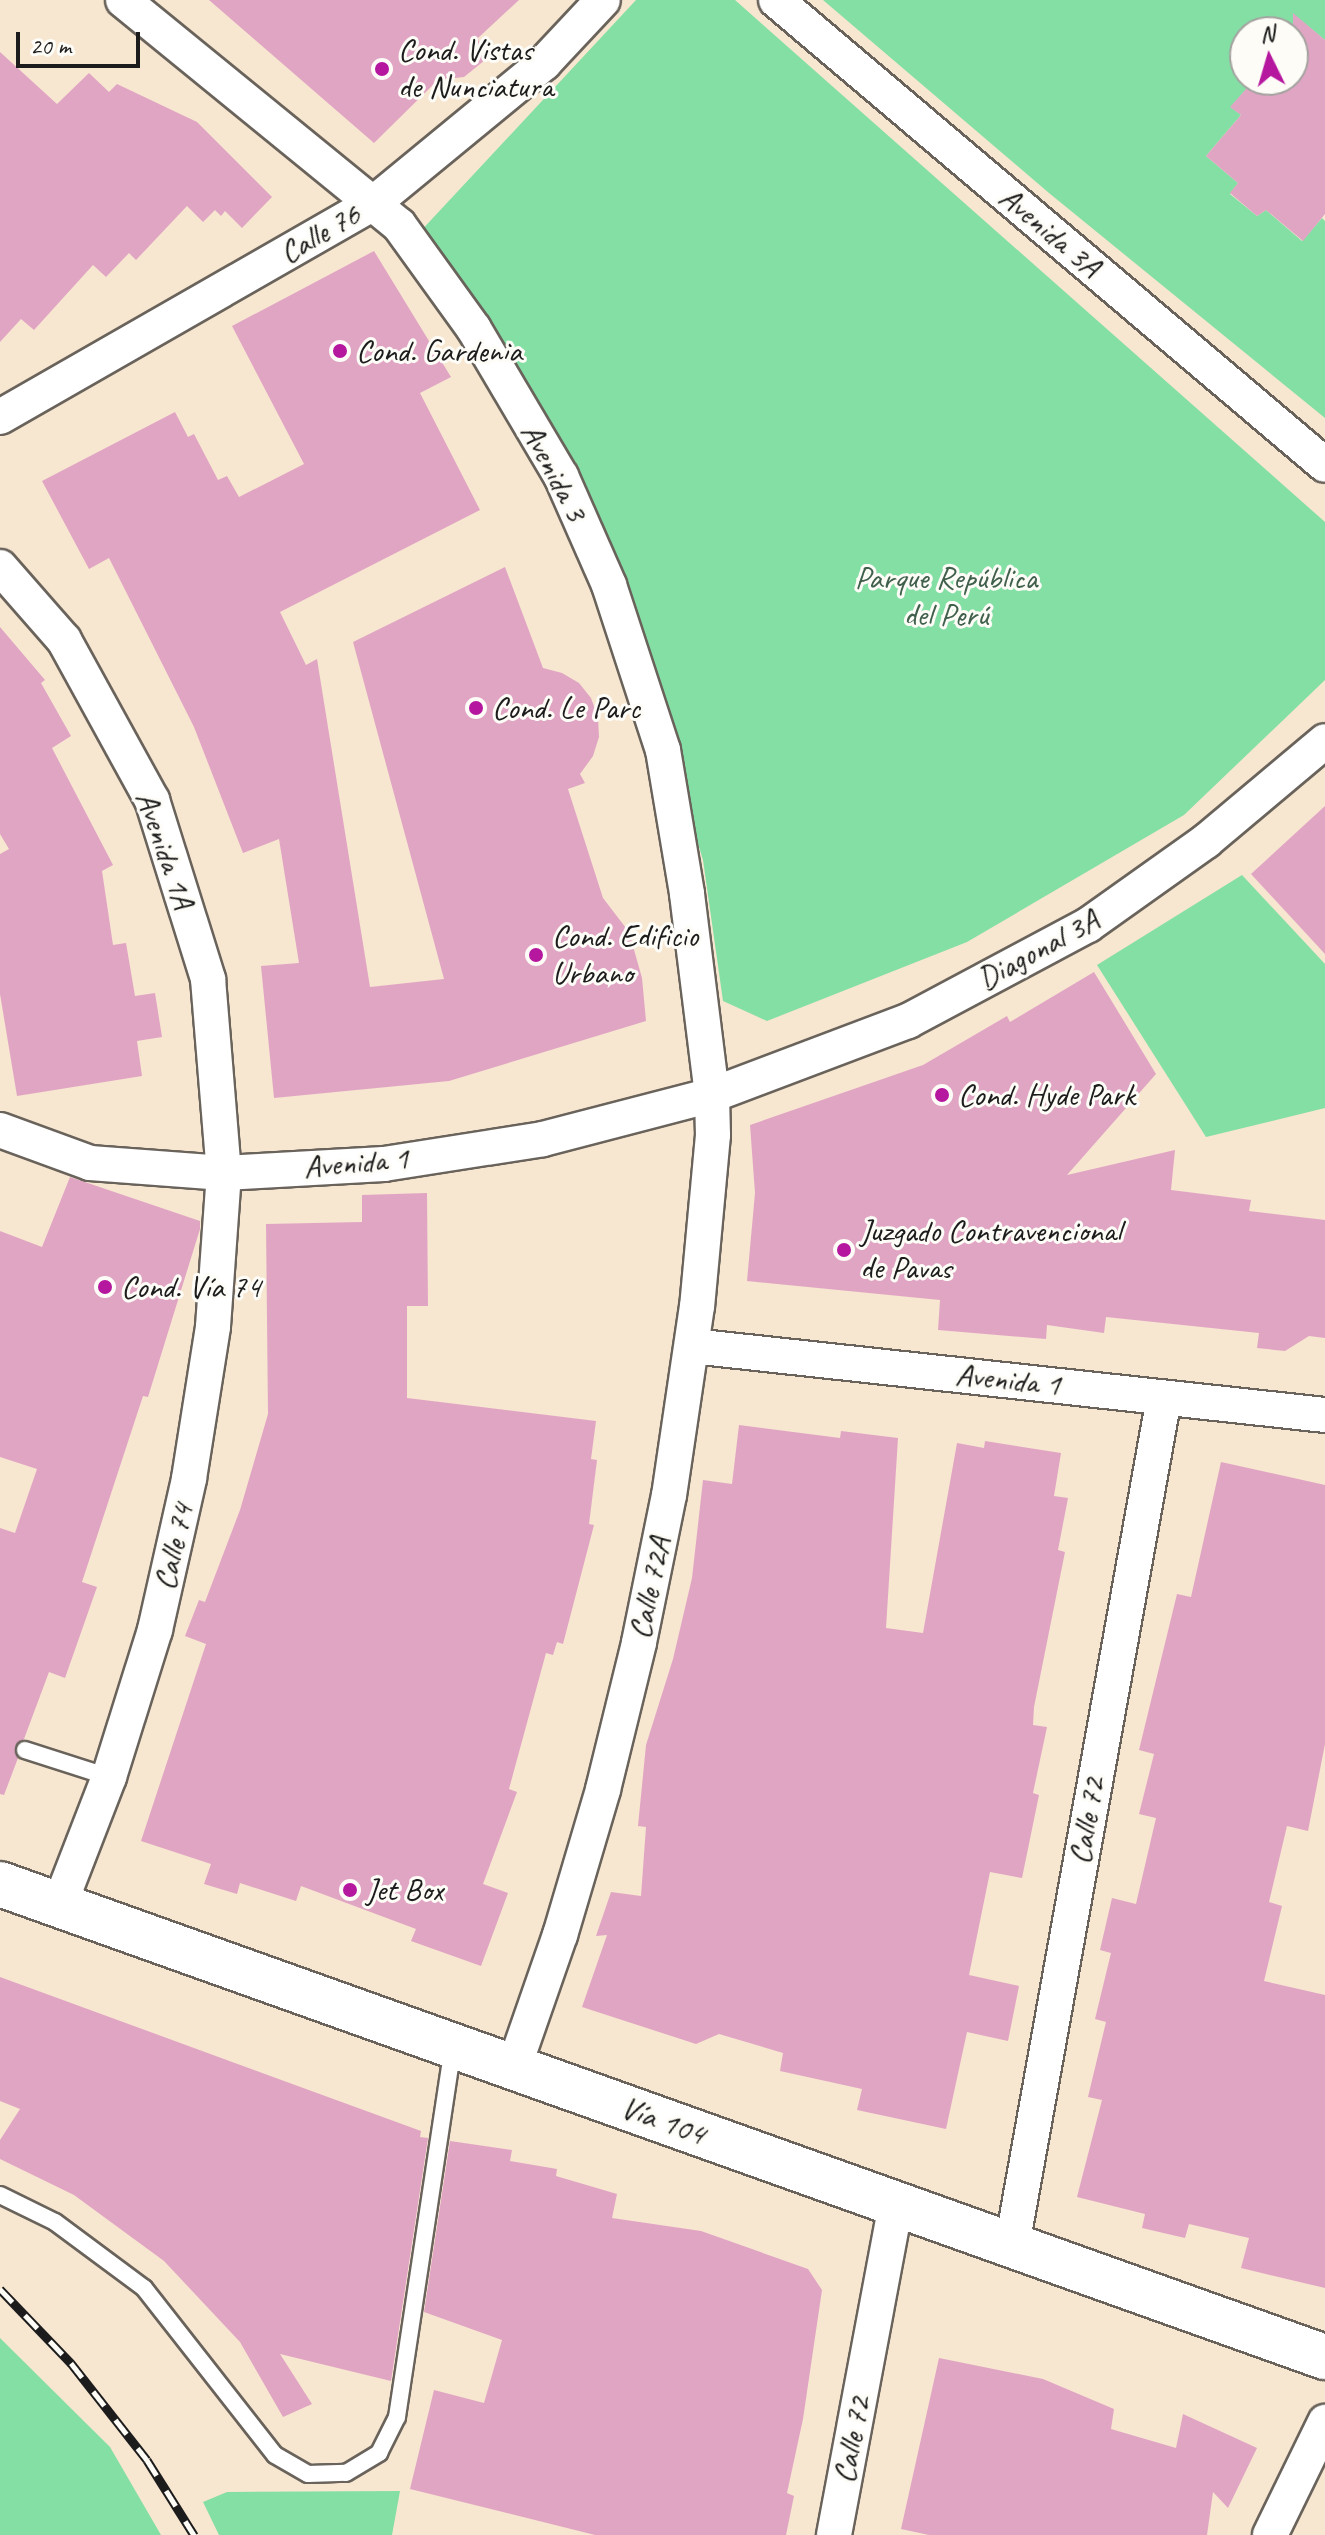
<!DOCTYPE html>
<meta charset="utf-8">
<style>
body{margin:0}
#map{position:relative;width:1325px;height:2535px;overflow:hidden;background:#f7e6d0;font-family:Caveat,sans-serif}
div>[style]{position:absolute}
.green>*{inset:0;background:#84dfa5}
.building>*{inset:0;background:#e1a5c4}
.roads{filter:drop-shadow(2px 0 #69635b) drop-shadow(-2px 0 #69635b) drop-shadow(0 2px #69635b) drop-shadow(0 -2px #69635b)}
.service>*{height:16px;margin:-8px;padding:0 8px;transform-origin:8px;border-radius:8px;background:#fff}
.minor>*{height:34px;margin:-17px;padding:0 17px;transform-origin:17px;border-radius:17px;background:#fff}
.secondary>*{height:44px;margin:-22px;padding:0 22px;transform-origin:22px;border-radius:22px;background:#fff}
.rail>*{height:9px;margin-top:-4.5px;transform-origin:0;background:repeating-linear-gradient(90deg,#fdfcf7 0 18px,#1c1c1c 0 36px);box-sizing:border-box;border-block:2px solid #1c1c1c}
.dots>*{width:22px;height:22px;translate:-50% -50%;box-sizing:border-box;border:4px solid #fdfcf7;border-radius:50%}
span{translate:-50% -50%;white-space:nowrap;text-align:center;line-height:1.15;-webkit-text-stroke:6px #fdfcf7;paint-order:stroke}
.poi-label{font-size:32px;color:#1c1c1c}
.left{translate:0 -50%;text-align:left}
.street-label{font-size:32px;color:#1c1c1c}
.park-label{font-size:32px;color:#40604c}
.north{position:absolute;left:1229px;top:16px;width:80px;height:80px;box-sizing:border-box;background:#fdfcf7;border:2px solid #a3a29f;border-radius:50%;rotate:355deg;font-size:22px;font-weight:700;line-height:32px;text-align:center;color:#1c1c1c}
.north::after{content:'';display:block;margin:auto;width:28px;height:36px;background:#b5179e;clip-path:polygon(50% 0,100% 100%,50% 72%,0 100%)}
.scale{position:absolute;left:16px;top:32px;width:124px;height:36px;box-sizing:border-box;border:4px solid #1c1c1c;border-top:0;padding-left:10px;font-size:24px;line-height:28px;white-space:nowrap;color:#1c1c1c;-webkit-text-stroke:6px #fdfcf7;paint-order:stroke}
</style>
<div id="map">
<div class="green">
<i style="clip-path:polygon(636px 0,735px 0,1325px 522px,1325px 680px,1184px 815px,967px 942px,767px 1021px,723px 1001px,703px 860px,617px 575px,418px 234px)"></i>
<i style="clip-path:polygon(823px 0,1325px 0,1325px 40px,1304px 23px,1293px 32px,1245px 32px,1245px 80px,1254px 80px,1231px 107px,1241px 115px,1206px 156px,1238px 183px,1230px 194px,1257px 216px,1266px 210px,1302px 241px,1322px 218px,1325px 221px,1325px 418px,1049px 193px)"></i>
<i style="clip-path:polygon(1242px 875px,1325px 964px,1325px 1108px,1206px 1137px,1097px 965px)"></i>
<i style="clip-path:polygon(0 2338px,110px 2447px,161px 2535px,0 2535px)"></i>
<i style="clip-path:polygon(400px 2491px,392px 2535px,219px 2535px,203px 2502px,227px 2492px)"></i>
</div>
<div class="building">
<i style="clip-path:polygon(209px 0,519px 0,478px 38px,485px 60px,464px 77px,438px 80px,374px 143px)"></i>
<i style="clip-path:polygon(1293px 13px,1325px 40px,1325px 214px,1303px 241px,1266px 210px,1257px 216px,1230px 193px,1238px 183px,1206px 156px,1241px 115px,1230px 107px,1254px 80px,1293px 80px)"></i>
<i style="clip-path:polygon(0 52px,57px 104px,89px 73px,109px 92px,117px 84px,197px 122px,272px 197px,242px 228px,225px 211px,221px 216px,215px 210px,203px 222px,187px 206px,136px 260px,129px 253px,106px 277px,93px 265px,34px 330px,21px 319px,0 342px)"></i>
<i style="clip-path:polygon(374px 251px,451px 377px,420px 393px,480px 510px,280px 612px,306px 665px,317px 659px,370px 987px,444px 979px,353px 642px,505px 567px,543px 668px,562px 673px,579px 683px,591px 698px,598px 717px,599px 737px,593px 756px,580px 774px,585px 783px,568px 789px,603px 898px,629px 932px,642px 978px,646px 1021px,449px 1081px,274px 1098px,261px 966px,299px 963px,279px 839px,243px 853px,194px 727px,109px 558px,89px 569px,42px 481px,175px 412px,188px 437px,194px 434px,218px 480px,227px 476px,239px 497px,304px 464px,232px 326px)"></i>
<i style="clip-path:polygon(0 627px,45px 680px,41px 683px,71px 736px,52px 748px,113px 865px,102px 871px,113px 945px,126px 943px,135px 996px,155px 993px,162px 1037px,137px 1041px,142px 1076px,17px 1096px,0 994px,0 854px,9px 849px,0 834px)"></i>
<i style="clip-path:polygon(1325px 806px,1325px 954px,1251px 874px)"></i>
<i style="clip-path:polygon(1094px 972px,1156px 1074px,1067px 1175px,1175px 1150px,1171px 1190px,1251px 1200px,1249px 1211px,1325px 1220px,1325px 1338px,1309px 1336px,1285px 1351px,1257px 1348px,1259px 1333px,1106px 1317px,1104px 1333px,1047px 1325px,1046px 1339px,938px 1330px,940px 1300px,747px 1281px,755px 1193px,750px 1125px,923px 1065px,1007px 1016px,1010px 1022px)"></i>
<i style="clip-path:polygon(70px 1177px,200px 1221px,200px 1229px,148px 1397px,143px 1396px,82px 1582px,97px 1587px,65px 1678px,49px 1672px,24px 1739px,15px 1746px,18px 1758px,4px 1795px,0 1794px,0 1528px,15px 1533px,37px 1469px,0 1457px,0 1231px,42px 1247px)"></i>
<i style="clip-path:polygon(427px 1193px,428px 1306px,407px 1306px,407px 1398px,596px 1421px,591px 1459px,597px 1460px,589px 1524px,594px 1525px,563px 1644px,557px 1642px,553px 1655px,546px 1653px,509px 1789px,517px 1792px,483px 1884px,508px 1893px,481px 1966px,411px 1941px,416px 1929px,301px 1886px,296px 1901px,240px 1883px,237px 1894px,204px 1884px,211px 1864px,141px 1841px,206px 1644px,185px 1636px,199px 1600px,205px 1602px,240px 1510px,268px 1414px,266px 1224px,362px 1222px,362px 1195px)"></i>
<i style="clip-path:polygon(739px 1425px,840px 1438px,841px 1431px,898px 1438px,886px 1628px,923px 1633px,957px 1443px,984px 1448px,985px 1441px,1061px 1453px,1054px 1496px,1068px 1498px,1058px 1550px,1065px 1552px,1034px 1707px,1033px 1725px,1047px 1727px,1033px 1793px,1039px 1795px,1022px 1878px,990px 1872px,969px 1975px,1019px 1986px,1008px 2041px,967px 2032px,946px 2129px,857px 2110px,862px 2089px,780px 2071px,783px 2053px,719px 2034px,696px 2044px,582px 2007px,607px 1935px,596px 1936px,611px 1892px,641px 1896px,646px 1827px,638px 1826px,646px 1745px,673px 1659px,692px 1578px,703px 1480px,732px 1484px)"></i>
<i style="clip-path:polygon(1221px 1462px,1325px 1485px,1325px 1744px,1308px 1831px,1287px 1826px,1269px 1902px,1282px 1906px,1264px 1981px,1325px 1995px,1325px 2288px,1241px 2268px,1249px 2238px,1189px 2224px,1185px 2238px,1142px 2228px,1145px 2214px,1077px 2197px,1102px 2100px,1088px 2097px,1106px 2022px,1095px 2019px,1111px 1953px,1100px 1950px,1112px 1898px,1136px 1904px,1156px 1818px,1139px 1814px,1154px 1754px,1139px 1750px,1177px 1594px,1191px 1597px)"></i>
<i style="clip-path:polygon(0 1977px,421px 2131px,420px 2137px,428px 2138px,391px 2381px,280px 2354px,312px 2404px,283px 2417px,240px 2342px,164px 2261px,74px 2195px,0 2159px,0 2140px,20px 2109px,0 2101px)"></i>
<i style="clip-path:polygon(450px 2141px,512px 2150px,510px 2161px,557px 2169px,556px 2176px,617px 2194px,612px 2218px,701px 2231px,808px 2269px,822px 2290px,803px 2419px,787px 2493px,794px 2496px,786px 2535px,595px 2535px,410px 2489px,434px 2390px,484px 2403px,502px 2340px,424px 2312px)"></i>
<i style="clip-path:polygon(939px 2358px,1043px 2379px,1114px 2409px,1111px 2429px,1176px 2448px,1183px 2414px,1257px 2448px,1228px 2508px,1213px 2492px,1207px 2535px,929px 2535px,901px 2529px)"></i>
</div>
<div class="roads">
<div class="service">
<i style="left:25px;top:1750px;width:88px;rotate:17.8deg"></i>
<i style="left:0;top:2195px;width:61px;rotate:26.1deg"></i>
<i style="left:55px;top:2222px;width:111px;rotate:36.6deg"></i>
<i style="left:144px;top:2288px;width:212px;rotate:51.9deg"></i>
<i style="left:275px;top:2455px;width:38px;rotate:30deg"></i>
<i style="left:308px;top:2474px;width:38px;rotate:-2deg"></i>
<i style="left:346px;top:2473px;width:39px;rotate:-31deg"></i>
<i style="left:379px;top:2453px;width:40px;rotate:-63.4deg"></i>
<i style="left:397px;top:2417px;width:373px;rotate:-81.4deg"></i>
</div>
<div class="minor">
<i style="left:123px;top:0;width:356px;rotate:39.2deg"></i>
<i style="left:399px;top:225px;width:128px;rotate:54.2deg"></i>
<i style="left:474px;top:329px;width:171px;rotate:59.4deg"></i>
<i style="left:561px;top:476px;width:119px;rotate:66.2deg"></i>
<i style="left:609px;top:585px;width:174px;rotate:71.9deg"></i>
<i style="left:663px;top:750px;width:146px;rotate:80.5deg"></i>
<i style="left:687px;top:894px;width:203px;rotate:82.9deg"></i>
<i style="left:712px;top:1095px;width:40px;rotate:88.6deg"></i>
<i style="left:713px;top:1135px;width:172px;rotate:95.3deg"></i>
<i style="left:697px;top:1306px;width:191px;rotate:98.4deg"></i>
<i style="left:669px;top:1495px;width:151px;rotate:101.5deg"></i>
<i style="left:639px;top:1643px;width:151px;rotate:103.8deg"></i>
<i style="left:603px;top:1790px;width:151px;rotate:106.5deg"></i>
<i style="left:560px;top:1935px;width:140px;rotate:109.2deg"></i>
<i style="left:776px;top:0;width:719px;rotate:40.26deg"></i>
<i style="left:0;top:417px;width:432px;rotate:-29.8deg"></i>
<i style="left:375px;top:202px;width:219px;rotate:-39.4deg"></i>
<i style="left:544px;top:63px;width:86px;rotate:-46.9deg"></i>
<i style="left:0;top:567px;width:97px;rotate:48.8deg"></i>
<i style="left:64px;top:640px;width:183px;rotate:61.2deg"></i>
<i style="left:152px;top:800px;width:188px;rotate:72.6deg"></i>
<i style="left:208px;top:979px;width:195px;rotate:85.3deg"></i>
<i style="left:224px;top:1173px;width:154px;rotate:94.1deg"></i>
<i style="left:213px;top:1327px;width:154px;rotate:99deg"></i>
<i style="left:189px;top:1479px;width:155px;rotate:102.7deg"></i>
<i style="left:155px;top:1630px;width:154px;rotate:107.4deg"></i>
<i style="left:109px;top:1777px;width:138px;rotate:111.2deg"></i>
<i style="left:0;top:1130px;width:96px;rotate:20.1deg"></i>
<i style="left:90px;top:1163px;width:134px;rotate:4.3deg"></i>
<i style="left:224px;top:1173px;width:160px;rotate:-3.2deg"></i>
<i style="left:384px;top:1164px;width:161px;rotate:-8.9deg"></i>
<i style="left:543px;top:1139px;width:175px;rotate:-14.6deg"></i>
<i style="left:712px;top:1095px;width:210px;rotate:-20.7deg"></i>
<i style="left:908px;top:1021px;width:204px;rotate:-28.1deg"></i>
<i style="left:1088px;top:925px;width:145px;rotate:-35.4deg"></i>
<i style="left:1206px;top:841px;width:155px;rotate:-40deg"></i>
<i style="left:692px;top:1346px;width:637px;rotate:6.22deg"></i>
<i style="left:1012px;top:2245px;width:861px;rotate:-79.83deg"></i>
<i style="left:834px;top:2535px;width:337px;rotate:-79.4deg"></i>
<i style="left:1270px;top:2535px;width:126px;rotate:-64deg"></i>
</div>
<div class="secondary">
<i style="left:0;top:1884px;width:1407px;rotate:19.65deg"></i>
</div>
</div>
<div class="rail">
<i style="left:0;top:2289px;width:103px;rotate:46.2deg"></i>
<i style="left:71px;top:2363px;width:123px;rotate:51.9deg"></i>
<i style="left:147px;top:2460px;width:89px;rotate:57.9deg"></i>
</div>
<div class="dots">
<i style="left:382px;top:69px;background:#b5179e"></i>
<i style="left:340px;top:351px;background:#b5179e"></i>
<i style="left:476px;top:708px;background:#b5179e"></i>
<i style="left:536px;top:955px;background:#b5179e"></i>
<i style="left:942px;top:1095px;background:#b5179e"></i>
<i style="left:844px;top:1250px;background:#b5179e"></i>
<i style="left:105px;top:1287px;background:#b5179e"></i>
<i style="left:350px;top:1890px;background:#b5179e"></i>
</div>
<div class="poi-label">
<span class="left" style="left:398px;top:69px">Cond. Vistas<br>de Nunciatura</span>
<span class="left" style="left:356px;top:351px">Cond. Gardenia</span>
<span class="left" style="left:492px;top:708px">Cond. Le Parc</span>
<span class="left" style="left:552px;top:955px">Cond. Edificio<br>Urbano</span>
<span class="left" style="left:958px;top:1095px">Cond. Hyde Park</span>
<span class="left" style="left:860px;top:1250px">Juzgado Contravencional<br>de Pavas</span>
<span class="left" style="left:121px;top:1287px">Cond. Vía 74</span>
<span class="left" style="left:366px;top:1890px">Jet Box</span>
</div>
<div class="street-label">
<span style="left:1050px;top:232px;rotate:40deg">Avenida 3A</span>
<span style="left:320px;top:234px;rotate:-30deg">Calle 76</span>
<span style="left:554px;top:472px;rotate:62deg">Avenida 3</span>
<span style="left:165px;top:850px;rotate:71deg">Avenida 1A</span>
<span style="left:1038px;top:950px;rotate:-29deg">Diagonal 3A</span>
<span style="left:356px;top:1163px;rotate:-5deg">Avenida 1</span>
<span style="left:1008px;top:1380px;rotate:6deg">Avenida 1</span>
<span style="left:174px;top:1547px;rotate:-77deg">Calle 74</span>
<span style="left:650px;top:1588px;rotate:-78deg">Calle 72A</span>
<span style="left:1087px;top:1821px;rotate:-80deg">Calle 72</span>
<span style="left:663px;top:2121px;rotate:20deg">Vía 104</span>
<span style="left:852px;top:2440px;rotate:-79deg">Calle 72</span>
</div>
<div class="park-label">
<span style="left:946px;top:597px">Parque República<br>del Perú</span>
</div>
<div class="north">N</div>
<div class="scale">20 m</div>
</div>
